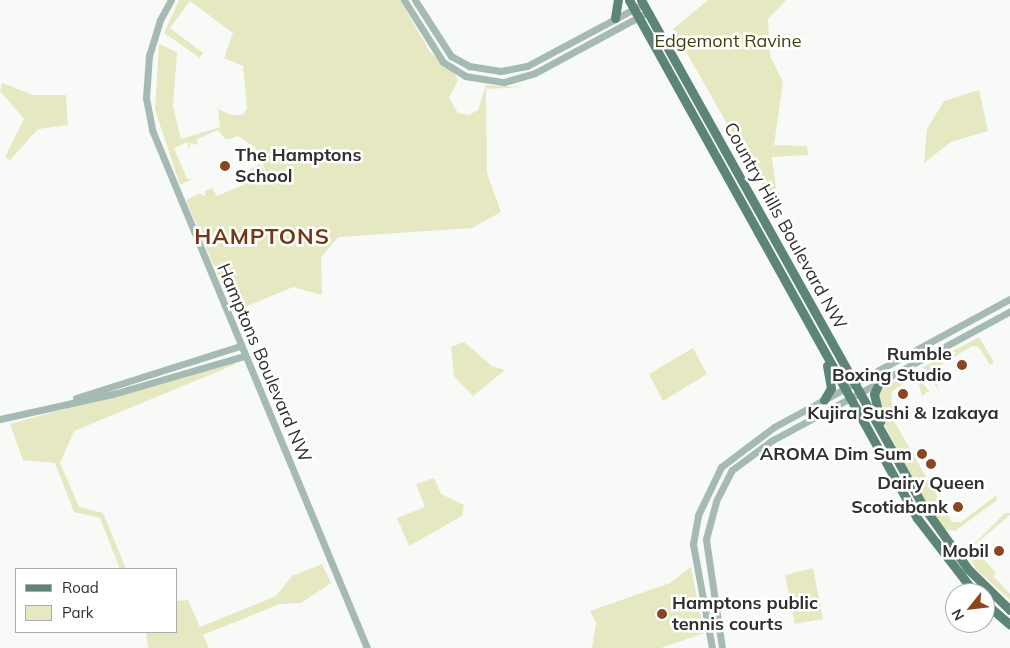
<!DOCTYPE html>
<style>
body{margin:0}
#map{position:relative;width:1010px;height:648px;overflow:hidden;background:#f7faf7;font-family:Mulish,sans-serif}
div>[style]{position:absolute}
.green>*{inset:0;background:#e6e8c2}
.minor>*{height:7px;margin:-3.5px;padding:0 3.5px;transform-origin:3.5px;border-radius:3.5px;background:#a4bab2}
.major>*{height:9px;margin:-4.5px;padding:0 4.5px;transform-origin:4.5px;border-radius:4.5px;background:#5c8477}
.dots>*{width:14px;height:14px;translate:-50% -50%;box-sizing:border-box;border:2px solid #fff;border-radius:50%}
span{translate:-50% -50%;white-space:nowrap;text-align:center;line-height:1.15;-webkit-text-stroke:5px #fff;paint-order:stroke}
.park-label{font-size:18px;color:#42420f}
.poi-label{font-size:18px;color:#2f302f;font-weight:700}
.left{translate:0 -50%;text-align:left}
.right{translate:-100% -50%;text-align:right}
.street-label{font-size:18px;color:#2f302f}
.district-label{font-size:22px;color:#763714;font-weight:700;letter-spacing:1px}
.legend{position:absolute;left:15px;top:568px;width:162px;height:65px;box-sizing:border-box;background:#fff;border:1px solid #acacac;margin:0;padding:6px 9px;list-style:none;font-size:15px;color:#2f302f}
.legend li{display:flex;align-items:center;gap:10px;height:25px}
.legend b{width:25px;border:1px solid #acacac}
.north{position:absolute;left:945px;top:583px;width:50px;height:50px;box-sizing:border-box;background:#fff;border:1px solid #acacac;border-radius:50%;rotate:241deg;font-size:14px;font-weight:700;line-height:20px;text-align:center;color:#2f302f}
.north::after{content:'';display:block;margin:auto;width:18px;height:22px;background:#8b451f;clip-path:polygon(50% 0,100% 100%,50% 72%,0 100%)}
</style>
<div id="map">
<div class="green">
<i style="clip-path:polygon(179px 0,400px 0,430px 52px,455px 74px,458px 80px,449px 98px,458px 113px,469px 115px,478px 110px,486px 85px,524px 87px,486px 89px,487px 173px,501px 212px,472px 228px,338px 237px,321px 257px,322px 295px,293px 287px,233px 312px,186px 200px,200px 193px,205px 197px,205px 191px,212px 188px,217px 196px,254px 180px,250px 169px,260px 164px,267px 174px,256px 148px,238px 136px,226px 140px,218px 130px,197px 139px,198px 145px,190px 143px,189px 150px,187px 142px,174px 148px,187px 179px,192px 179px,180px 185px,155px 110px,159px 44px,177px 52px,173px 106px,181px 139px,220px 127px,218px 109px,231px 115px,243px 115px,247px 108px,243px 66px,224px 58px,233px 33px,190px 1px,170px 28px,203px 53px,200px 58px,164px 33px)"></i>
<i style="clip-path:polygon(708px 0,786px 0,768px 19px,770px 56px,783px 82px,774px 145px,807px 146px,808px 155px,772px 157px,777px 196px,770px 199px,673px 29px)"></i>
<i style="clip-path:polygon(2px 83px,33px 95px,66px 95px,68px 125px,38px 129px,10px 160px,5px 157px,24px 119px,0 91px)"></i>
<i style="clip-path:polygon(979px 90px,988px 131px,951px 142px,924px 163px,927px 129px,944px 101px)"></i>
<i style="clip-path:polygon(979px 337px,994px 362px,990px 365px,979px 347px,972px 346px,934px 369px,939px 391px,923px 367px)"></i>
<i style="clip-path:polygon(464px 342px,492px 366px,505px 370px,473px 396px,454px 376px,451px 347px)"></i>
<i style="clip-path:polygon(693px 348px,707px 374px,663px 401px,649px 374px)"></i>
<i style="clip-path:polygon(232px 362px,236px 364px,74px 431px,60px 463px,79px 507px,103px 513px,126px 569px,120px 569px,100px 518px,74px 512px,55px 463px,23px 460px,10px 424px)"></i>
<i style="clip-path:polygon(911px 370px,929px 391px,922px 396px,918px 381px,911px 379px,892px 391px,891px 400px,899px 417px,894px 421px,952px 522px,961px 522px,997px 495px,996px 501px,955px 531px,943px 529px,934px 519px,879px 414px,878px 391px)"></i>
<i style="clip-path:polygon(434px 478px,441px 494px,464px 505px,462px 516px,409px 546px,397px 518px,425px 507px,416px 484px)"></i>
<i style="clip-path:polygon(1005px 513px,1010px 513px,1010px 515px,972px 547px,996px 573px,993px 576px,1010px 594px,1010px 600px,976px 569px,967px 551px)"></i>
<i style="clip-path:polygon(322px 564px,331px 583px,301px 603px,280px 604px,203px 635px,209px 648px,148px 648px,146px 632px,176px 632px,176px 601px,188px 600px,200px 627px,276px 596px,292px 576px)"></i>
<i style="clip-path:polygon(691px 567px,704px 633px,661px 648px,592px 648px,596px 623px,590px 611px,670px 583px)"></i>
<i style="clip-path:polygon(813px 568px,823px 619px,795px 624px,785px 575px)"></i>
</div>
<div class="minor">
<i style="left:171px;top:0;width:23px;rotate:119deg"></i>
<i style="left:160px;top:20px;width:37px;rotate:107deg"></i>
<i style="left:149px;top:55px;width:43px;rotate:94deg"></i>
<i style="left:146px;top:98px;width:33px;rotate:79deg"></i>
<i style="left:152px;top:130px;width:561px;rotate:67.46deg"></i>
<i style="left:404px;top:0;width:73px;rotate:57.8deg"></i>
<i style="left:443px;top:62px;width:26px;rotate:32deg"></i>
<i style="left:465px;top:76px;width:39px;rotate:9deg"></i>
<i style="left:504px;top:82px;width:32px;rotate:-16deg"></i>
<i style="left:535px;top:73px;width:128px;rotate:-28.4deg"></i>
<i style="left:415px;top:0;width:67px;rotate:57.3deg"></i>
<i style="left:451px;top:56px;width:21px;rotate:29deg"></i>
<i style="left:469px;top:66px;width:32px;rotate:9deg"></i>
<i style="left:501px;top:71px;width:26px;rotate:-11deg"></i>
<i style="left:527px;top:66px;width:132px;rotate:-28.1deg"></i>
<i style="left:76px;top:398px;width:172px;rotate:-17.6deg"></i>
<i style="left:0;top:419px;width:116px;rotate:-12.5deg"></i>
<i style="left:113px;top:394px;width:136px;rotate:-16.2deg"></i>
<i style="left:712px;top:648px;width:106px;rotate:-100.4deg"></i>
<i style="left:693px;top:544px;width:29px;rotate:-80deg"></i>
<i style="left:698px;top:515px;width:53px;rotate:-64.4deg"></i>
<i style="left:721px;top:467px;width:66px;rotate:-37deg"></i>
<i style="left:774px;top:427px;width:268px;rotate:-28.5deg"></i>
<i style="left:722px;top:648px;width:110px;rotate:-98.4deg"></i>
<i style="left:706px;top:539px;width:39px;rotate:-75deg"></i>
<i style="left:716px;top:501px;width:35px;rotate:-63deg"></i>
<i style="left:732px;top:470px;width:49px;rotate:-36.6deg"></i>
<i style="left:771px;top:441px;width:272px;rotate:-28.5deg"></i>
</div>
<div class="major">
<i style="left:629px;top:0;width:593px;rotate:60.93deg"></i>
<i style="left:917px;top:518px;width:95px;rotate:52.3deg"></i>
<i style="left:641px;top:0;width:579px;rotate:60.87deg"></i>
<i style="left:923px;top:506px;width:77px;rotate:54.5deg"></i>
<i style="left:968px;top:569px;width:59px;rotate:44.3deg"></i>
<i style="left:615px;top:18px;width:18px;rotate:-81deg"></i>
<i style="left:879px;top:383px;width:12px;rotate:114deg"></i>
<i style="left:874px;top:394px;width:28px;rotate:77deg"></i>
<i style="left:824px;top:400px;width:14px;rotate:-60deg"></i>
<i style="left:831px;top:388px;width:23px;rotate:-100deg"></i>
<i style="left:985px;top:603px;width:33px;rotate:41deg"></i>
</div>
<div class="dots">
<i style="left:225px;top:166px;background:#8b451f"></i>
<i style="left:962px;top:365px;background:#8b451f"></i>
<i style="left:903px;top:394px;background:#8b451f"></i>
<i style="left:922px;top:454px;background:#8b451f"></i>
<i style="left:931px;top:464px;background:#8b451f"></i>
<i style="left:958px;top:507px;background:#8b451f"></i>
<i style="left:999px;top:551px;background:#8b451f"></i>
<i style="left:662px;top:614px;background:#8b451f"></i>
</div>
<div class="park-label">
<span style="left:728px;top:41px">Edgemont Ravine</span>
</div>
<div class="poi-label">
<span class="left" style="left:235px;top:166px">The Hamptons<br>School</span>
<span class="right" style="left:952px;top:365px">Rumble<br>Boxing Studio</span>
<span style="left:903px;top:413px">Kujira Sushi &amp; Izakaya</span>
<span class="right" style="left:912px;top:454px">AROMA Dim Sum</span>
<span style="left:931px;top:483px">Dairy Queen</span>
<span class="right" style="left:948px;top:507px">Scotiabank</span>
<span class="right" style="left:989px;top:551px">Mobil</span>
<span class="left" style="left:672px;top:614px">Hamptons public<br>tennis courts</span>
</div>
<div class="street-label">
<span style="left:785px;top:226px;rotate:61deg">Country Hills Boulevard NW</span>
<span style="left:264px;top:363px;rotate:67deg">Hamptons Boulevard NW</span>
</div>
<div class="district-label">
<span style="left:262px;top:237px">HAMPTONS</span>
</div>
<ul class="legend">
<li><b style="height:6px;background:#5c8477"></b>Road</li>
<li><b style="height:14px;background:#e6e8c2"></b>Park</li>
</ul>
<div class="north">N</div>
</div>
